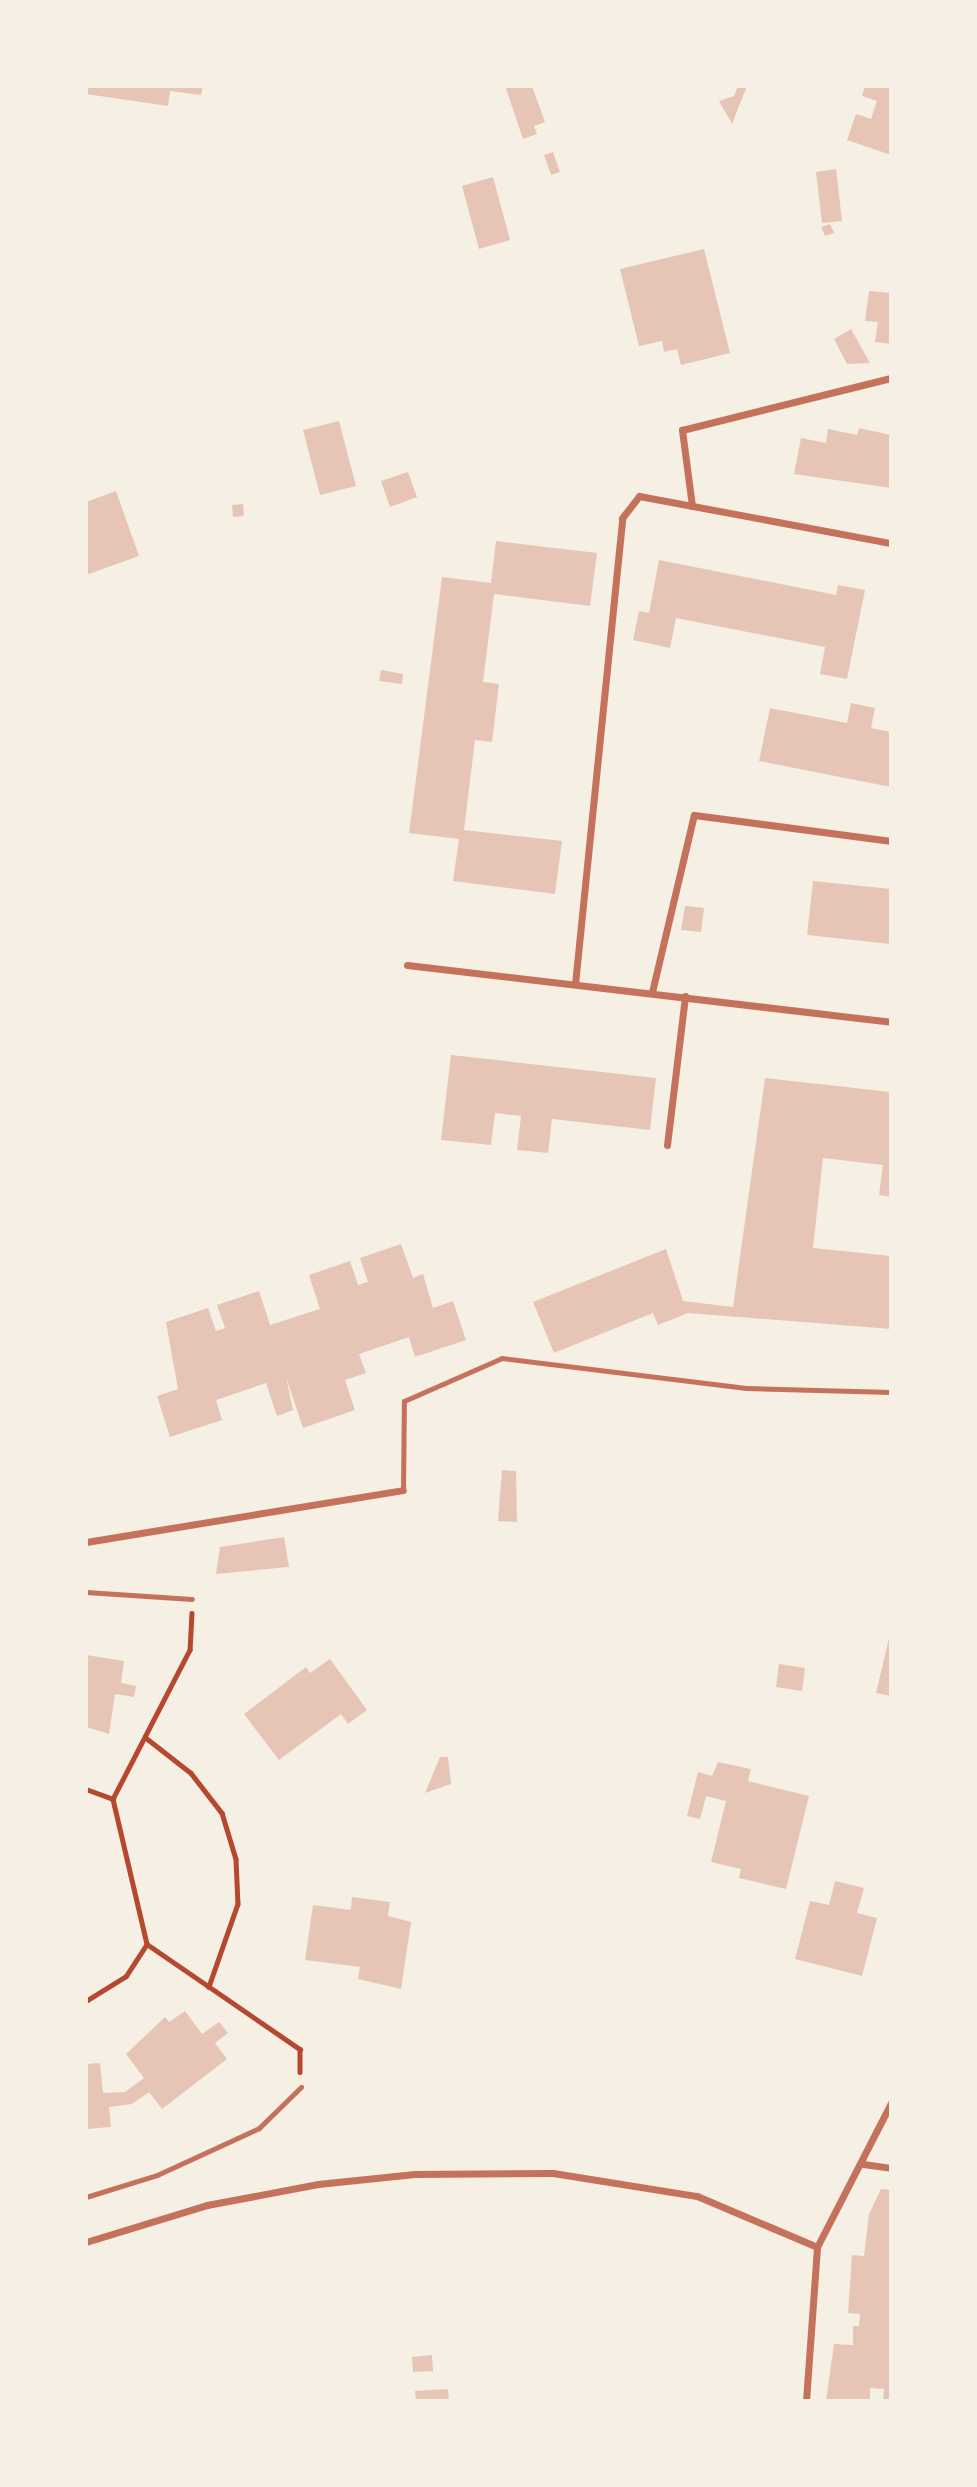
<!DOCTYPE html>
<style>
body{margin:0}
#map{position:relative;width:977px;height:2487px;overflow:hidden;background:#f6efe4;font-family:"PT Sans",sans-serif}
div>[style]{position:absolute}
.building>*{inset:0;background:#e6c5b7}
.path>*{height:4.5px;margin:-2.25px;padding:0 2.25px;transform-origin:2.25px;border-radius:2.25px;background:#b5482f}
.service>*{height:5px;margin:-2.5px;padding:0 2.5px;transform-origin:2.5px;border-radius:2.5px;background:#c5725c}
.minor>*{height:7px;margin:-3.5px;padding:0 3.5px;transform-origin:3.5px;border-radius:3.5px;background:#c5725c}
span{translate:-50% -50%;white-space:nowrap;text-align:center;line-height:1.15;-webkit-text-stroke:5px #f6efe4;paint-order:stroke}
.frame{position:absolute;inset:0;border:88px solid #f6efe4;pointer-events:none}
</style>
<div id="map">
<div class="building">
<i style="clip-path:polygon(86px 86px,203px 86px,201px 95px,170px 91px,168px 106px,86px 94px)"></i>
<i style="clip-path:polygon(505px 86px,532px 86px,545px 122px,534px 126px,537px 134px,523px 139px)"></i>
<i style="clip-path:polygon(738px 86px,747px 86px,732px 124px,719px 101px,734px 96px)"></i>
<i style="clip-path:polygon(865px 86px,891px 86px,891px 155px,847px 140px,856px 114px,871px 119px,877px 101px,862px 96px)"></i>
<i style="clip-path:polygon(553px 152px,560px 172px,551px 175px,544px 155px)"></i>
<i style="clip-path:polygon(836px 169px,842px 221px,822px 223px,816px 172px)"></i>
<i style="clip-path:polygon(493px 177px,510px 240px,479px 249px,462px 186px)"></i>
<i style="clip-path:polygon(830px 224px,834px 233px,825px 236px,821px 227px)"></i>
<i style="clip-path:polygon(704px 249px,730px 353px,681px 365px,677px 349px,664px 352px,662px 341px,639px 346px,620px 269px)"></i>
<i style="clip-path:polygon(869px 291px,891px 293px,891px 344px,875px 342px,878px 322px,865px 321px)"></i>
<i style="clip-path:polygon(851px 329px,870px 363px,847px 364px,834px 339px)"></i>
<i style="clip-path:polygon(339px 421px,356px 486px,320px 495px,303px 430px)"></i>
<i style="clip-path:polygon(859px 428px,891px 435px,891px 488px,794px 474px,801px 438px,826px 443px,828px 429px,857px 435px)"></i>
<i style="clip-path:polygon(408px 472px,417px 497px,390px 507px,381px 481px)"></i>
<i style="clip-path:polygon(116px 491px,139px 556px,86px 575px,86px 502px)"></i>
<i style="clip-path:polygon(243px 504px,244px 516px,233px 517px,232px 505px)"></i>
<i style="clip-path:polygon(496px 541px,597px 553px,590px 606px,494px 594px,483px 682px,499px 684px,492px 742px,475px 740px,464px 830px,562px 841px,555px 894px,453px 881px,459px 839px,409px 833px,442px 577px,491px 583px)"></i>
<i style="clip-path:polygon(659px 560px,836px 595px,838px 585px,865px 590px,847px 679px,820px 674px,825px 647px,676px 618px,670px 648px,633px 640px,639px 611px,649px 613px)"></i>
<i style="clip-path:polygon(381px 670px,403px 674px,402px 684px,379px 681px)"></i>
<i style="clip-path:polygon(851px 703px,875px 708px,871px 728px,891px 732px,891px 787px,759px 761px,770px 708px,847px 723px)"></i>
<i style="clip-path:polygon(813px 881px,891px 889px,891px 944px,807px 935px)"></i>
<i style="clip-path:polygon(685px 906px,704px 908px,701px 932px,681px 930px)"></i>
<i style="clip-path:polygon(451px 1055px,656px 1078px,650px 1130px,552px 1119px,548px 1153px,517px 1150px,521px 1116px,495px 1113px,491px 1145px,441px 1140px)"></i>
<i style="clip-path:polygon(765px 1078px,891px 1092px,891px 1197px,879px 1195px,883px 1165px,823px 1158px,813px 1248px,891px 1256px,891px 1329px,688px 1313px,658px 1325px,653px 1313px,554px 1353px,533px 1302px,666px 1249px,683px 1301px,733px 1307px)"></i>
<i style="clip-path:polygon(401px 1244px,413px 1278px,423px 1274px,433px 1308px,453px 1301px,466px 1340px,415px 1357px,409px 1337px,359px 1354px,366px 1373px,345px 1380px,355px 1410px,303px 1428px,286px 1377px,293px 1410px,277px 1416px,266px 1383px,216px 1400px,222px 1420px,170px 1437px,157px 1396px,178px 1389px,166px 1322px,208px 1308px,216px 1331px,225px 1328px,217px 1305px,259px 1291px,270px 1325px,320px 1309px,309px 1275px,350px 1261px,358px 1285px,368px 1282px,360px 1258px)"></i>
<i style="clip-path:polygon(502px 1470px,516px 1471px,517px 1522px,498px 1521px)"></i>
<i style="clip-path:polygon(284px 1537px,289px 1567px,216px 1574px,220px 1547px)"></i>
<i style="clip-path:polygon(890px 1634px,891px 1634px,891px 1696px,876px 1693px)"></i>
<i style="clip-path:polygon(86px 1655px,124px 1661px,121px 1683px,136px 1686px,134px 1697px,115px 1694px,109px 1734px,86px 1727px)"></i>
<i style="clip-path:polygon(330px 1659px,367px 1710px,348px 1724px,341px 1714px,279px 1760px,244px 1714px,306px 1667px,310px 1673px)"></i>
<i style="clip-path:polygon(779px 1664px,805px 1668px,802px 1691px,776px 1687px)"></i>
<i style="clip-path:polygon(440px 1757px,448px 1757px,451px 1784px,425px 1793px)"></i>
<i style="clip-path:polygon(718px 1762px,751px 1769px,748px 1781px,809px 1796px,786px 1889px,739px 1878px,741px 1869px,711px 1862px,726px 1801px,706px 1796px,700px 1819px,687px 1816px,698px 1772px,712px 1776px)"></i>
<i style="clip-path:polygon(835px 1881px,864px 1888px,857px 1913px,877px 1918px,862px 1976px,795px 1959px,810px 1901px,829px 1905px)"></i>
<i style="clip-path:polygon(352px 1897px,390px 1902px,388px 1916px,411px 1922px,401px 1989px,358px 1979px,360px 1967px,305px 1960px,313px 1905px,351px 1910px)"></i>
<i style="clip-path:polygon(185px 2011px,202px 2034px,219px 2022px,228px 2033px,215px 2043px,227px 2059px,162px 2109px,149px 2092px,132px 2104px,109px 2107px,111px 2127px,86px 2129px,86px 2064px,100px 2063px,103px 2093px,125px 2092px,144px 2078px,126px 2054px,165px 2017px,169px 2022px)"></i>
<i style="clip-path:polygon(881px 2189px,891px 2190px,891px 2401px,883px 2401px,884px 2389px,870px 2388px,870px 2401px,826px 2401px,834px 2344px,853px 2345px,853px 2326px,859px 2326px,860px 2314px,848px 2313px,852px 2255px,864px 2256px,869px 2214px)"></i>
<i style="clip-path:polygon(432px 2355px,433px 2371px,413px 2372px,412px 2357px)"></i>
<i style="clip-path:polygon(448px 2389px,449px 2400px,416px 2401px,415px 2391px)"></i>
</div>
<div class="path">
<i style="left:192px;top:1613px;width:37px;rotate:93deg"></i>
<i style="left:190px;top:1650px;width:168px;rotate:117.3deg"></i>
<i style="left:113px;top:1799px;width:149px;rotate:76.8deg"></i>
<i style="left:147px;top:1944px;width:186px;rotate:34.5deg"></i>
<i style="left:300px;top:2049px;width:23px;rotate:90deg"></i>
<i style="left:145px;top:1737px;width:58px;rotate:38deg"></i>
<i style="left:191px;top:1773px;width:51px;rotate:52.2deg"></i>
<i style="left:222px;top:1813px;width:48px;rotate:73.1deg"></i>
<i style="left:236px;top:1859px;width:45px;rotate:87.5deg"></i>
<i style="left:238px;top:1904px;width:88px;rotate:109.3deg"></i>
<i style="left:86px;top:1789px;width:29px;rotate:20deg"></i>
<i style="left:86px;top:2001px;width:47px;rotate:-32deg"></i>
<i style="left:126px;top:1976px;width:38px;rotate:-57deg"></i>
</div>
<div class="service">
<i style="left:403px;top:1490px;width:89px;rotate:-89.4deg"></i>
<i style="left:404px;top:1401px;width:107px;rotate:-23.7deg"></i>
<i style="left:502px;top:1358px;width:246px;rotate:7deg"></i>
<i style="left:746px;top:1388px;width:145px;rotate:1.6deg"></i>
<i style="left:86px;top:1592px;width:106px;rotate:3.8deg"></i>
<i style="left:86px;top:2197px;width:74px;rotate:-17.2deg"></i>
<i style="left:157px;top:2175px;width:112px;rotate:-24.7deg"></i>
<i style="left:259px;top:2128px;width:59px;rotate:-44.3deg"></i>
</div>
<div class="minor">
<i style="left:692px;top:506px;width:77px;rotate:-97.5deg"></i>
<i style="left:682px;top:430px;width:215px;rotate:-14deg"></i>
<i style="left:407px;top:965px;width:487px;rotate:6.7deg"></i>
<i style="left:575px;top:984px;width:468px;rotate:-84.2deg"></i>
<i style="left:622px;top:518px;width:28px;rotate:-52deg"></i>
<i style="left:639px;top:496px;width:256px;rotate:10.6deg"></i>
<i style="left:652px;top:992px;width:182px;rotate:-76.7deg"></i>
<i style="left:694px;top:815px;width:199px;rotate:7.5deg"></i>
<i style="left:667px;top:1145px;width:150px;rotate:-83.1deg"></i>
<i style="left:86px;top:1542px;width:321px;rotate:-9.3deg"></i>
<i style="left:863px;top:2164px;width:28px;rotate:8deg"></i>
<i style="left:86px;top:2242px;width:127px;rotate:-17deg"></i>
<i style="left:207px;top:2205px;width:113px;rotate:-10.7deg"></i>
<i style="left:318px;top:2184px;width:97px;rotate:-5.9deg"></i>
<i style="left:414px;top:2174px;width:139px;rotate:-0.4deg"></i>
<i style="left:553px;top:2173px;width:146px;rotate:9.1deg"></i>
<i style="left:697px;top:2196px;width:130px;rotate:23deg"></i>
<i style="left:806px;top:2401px;width:154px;rotate:-85.9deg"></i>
<i style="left:817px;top:2247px;width:162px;rotate:-62.8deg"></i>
</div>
<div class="frame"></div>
</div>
